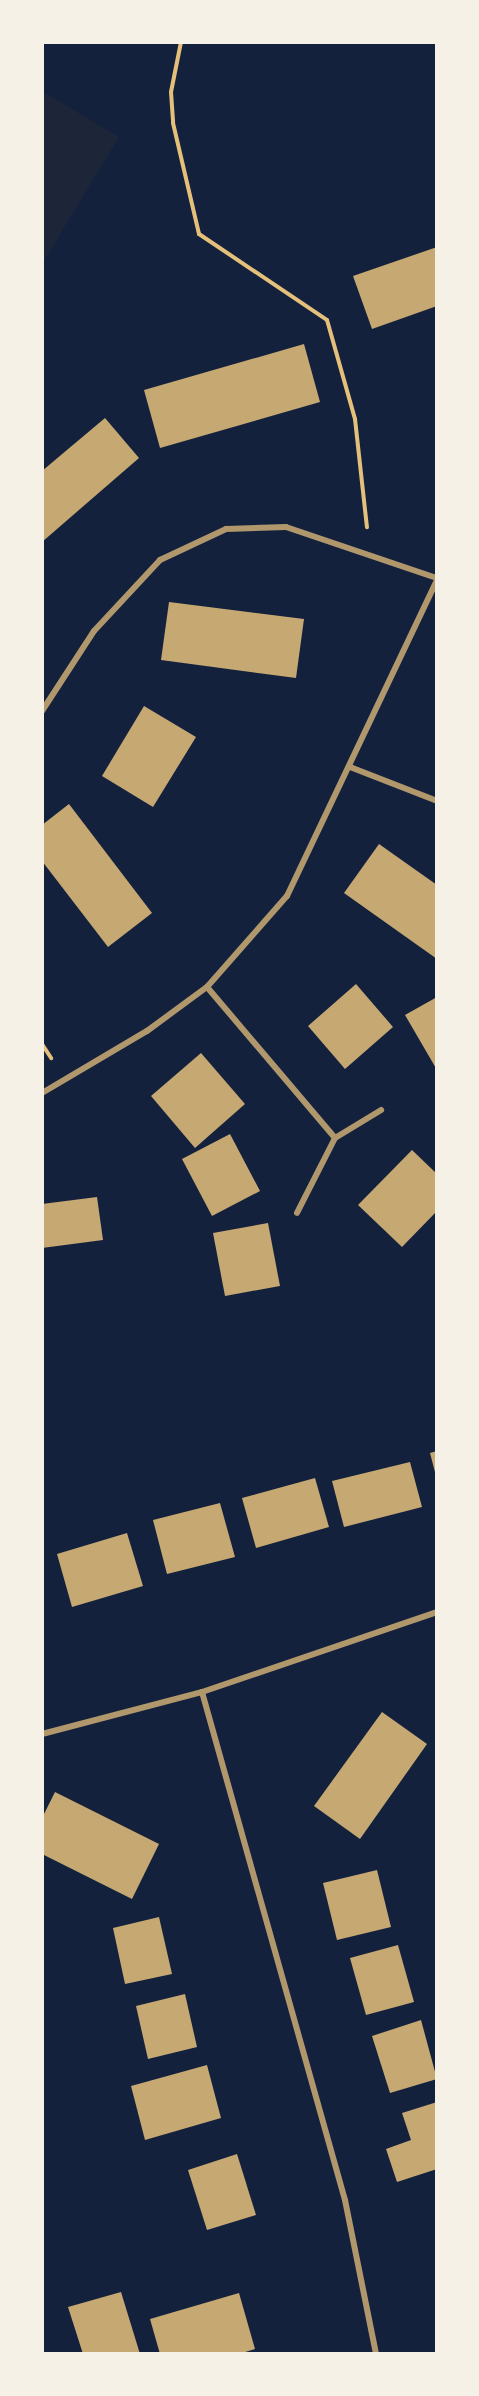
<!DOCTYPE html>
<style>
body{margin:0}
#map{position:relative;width:479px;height:2396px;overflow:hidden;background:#14213d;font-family:"Fira Sans",sans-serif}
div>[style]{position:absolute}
.green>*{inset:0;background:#1d2539}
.building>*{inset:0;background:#c6a872}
.path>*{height:4px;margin:-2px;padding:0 2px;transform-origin:2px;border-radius:2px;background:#e5c07b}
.minor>*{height:6px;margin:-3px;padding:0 3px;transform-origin:3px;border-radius:3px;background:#b1986c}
span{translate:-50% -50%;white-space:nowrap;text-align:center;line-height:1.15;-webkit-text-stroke:6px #f6f1e7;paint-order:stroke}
.frame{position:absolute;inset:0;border:44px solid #f6f1e7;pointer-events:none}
</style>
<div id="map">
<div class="green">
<i style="clip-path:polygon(42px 91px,119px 137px,42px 264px)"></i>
</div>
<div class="building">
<i style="clip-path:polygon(437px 247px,437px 306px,372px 329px,353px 276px)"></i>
<i style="clip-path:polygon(304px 344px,320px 402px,160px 448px,144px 390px)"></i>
<i style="clip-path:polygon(105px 418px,139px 458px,42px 542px,42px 471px)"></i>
<i style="clip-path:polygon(169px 602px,304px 619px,296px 678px,161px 660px)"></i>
<i style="clip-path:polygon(144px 706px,196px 737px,153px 807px,102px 776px)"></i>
<i style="clip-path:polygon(69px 804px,152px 913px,108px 947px,42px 861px,42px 825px)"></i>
<i style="clip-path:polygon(379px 844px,437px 885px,437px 959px,344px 893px)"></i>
<i style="clip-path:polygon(356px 984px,393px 1027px,345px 1069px,308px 1026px)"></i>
<i style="clip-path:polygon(437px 997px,437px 1070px,405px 1015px)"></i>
<i style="clip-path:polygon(201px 1053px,245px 1104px,195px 1148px,151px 1096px)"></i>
<i style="clip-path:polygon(230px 1134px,260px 1191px,212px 1216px,182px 1159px)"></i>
<i style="clip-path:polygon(412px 1150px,437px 1174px,437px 1211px,402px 1247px,358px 1205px)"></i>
<i style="clip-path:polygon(97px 1197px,103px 1240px,42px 1248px,42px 1204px)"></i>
<i style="clip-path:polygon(268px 1223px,280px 1286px,225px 1296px,213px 1233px)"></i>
<i style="clip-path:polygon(437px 1451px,437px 1476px,436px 1476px,430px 1453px)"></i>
<i style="clip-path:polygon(410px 1462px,422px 1507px,344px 1527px,332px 1481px)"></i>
<i style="clip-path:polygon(315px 1478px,329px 1527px,256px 1548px,242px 1498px)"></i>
<i style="clip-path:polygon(220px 1503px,235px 1557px,167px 1574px,153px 1520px)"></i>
<i style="clip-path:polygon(127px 1533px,143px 1586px,72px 1607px,57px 1554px)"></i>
<i style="clip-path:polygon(382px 1712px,427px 1744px,360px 1839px,314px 1806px)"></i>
<i style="clip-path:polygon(55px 1792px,159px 1844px,132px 1899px,42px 1854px,42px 1818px)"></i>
<i style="clip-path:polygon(377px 1870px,391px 1927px,337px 1940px,323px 1883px)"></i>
<i style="clip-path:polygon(159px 1917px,172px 1974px,125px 1984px,113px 1928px)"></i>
<i style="clip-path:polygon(398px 1945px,414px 2002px,366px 2015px,350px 1958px)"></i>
<i style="clip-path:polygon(185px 1994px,197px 2047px,148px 2059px,136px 2006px)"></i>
<i style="clip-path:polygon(421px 2020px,437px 2079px,390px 2093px,372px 2036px)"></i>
<i style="clip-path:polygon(207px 2065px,221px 2118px,145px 2140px,131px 2086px)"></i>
<i style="clip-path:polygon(437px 2102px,437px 2169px,397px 2182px,386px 2149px,411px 2140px,402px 2113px)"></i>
<i style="clip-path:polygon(237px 2154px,256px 2215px,207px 2230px,188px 2170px)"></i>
<i style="clip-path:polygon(121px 2292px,140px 2354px,83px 2354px,68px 2307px)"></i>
<i style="clip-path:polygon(239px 2293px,255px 2349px,239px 2354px,160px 2354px,150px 2319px)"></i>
</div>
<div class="path">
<i style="left:181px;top:42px;width:51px;rotate:101.3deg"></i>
<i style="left:171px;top:92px;width:31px;rotate:86deg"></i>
<i style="left:173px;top:123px;width:114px;rotate:76.8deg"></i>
<i style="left:199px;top:234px;width:154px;rotate:33.9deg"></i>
<i style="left:327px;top:320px;width:103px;rotate:74.2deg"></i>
<i style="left:355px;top:419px;width:109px;rotate:83.7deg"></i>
<i style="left:42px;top:1044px;width:17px;rotate:57deg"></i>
</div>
<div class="minor">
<i style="left:42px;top:711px;width:95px;rotate:-57deg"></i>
<i style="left:94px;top:631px;width:97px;rotate:-47.1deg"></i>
<i style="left:160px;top:560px;width:73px;rotate:-25.2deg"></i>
<i style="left:226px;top:529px;width:60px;rotate:-1.9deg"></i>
<i style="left:286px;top:527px;width:159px;rotate:18.7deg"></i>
<i style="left:350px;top:767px;width:93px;rotate:21.3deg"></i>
<i style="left:207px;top:987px;width:198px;rotate:49.7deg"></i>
<i style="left:335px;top:1138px;width:84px;rotate:116.9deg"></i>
<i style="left:42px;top:1093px;width:122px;rotate:-30.6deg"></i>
<i style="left:147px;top:1031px;width:74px;rotate:-36.3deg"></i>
<i style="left:207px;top:987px;width:121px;rotate:-48.7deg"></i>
<i style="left:287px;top:896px;width:350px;rotate:-64.6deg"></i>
<i style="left:335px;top:1138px;width:54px;rotate:-31.3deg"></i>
<i style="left:202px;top:1692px;width:248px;rotate:-18.8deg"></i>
<i style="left:42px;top:1734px;width:165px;rotate:-14.7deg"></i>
<i style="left:202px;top:1692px;width:528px;rotate:74.28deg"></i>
<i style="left:345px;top:2200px;width:157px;rotate:78.6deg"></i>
</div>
<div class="frame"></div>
</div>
